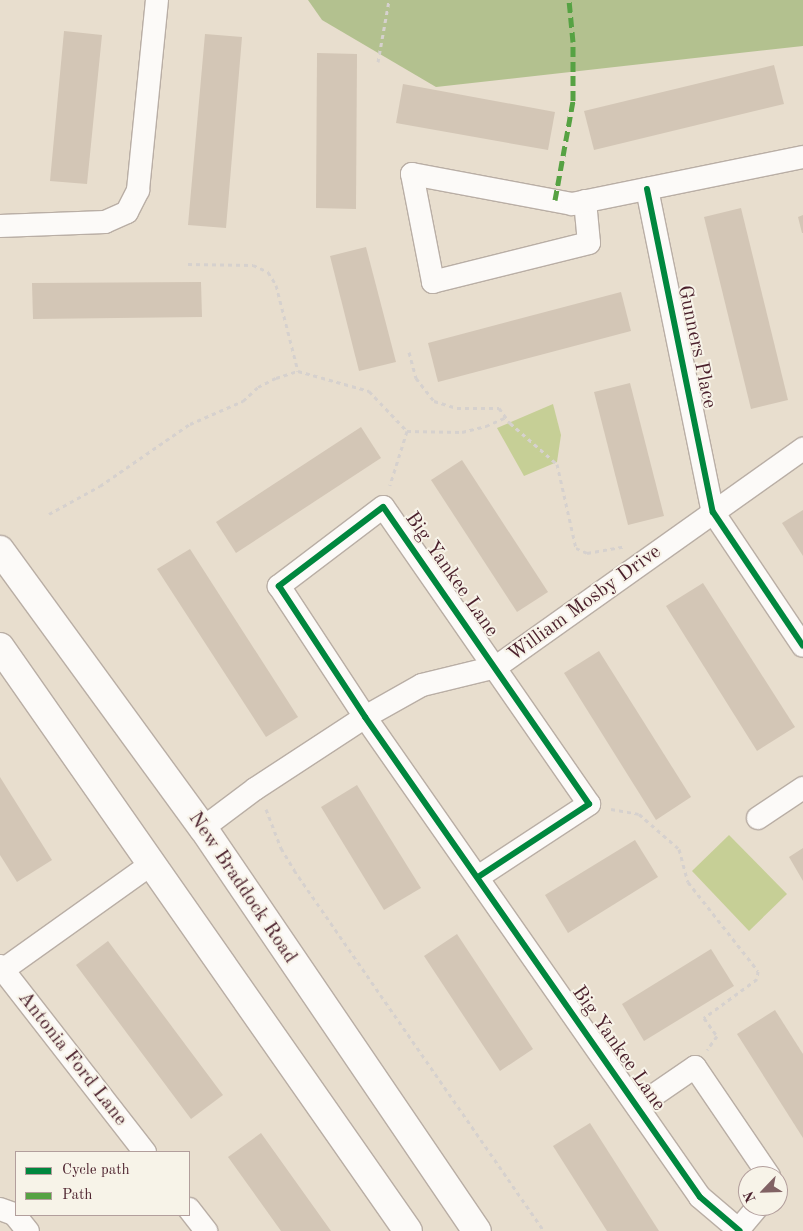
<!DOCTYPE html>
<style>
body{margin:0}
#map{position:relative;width:803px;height:1231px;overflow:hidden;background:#e8dece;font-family:"Old Standard TT",serif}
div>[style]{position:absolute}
.green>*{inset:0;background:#c6cf96}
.forest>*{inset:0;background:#b3c18f}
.building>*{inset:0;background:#d3c6b6}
.path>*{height:3px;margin-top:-1.5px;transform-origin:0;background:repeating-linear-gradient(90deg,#d6d1ce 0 4px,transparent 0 8px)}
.roads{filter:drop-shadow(1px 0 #b9aea5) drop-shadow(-1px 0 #b9aea5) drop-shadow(0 1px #b9aea5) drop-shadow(0 -1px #b9aea5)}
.minor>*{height:22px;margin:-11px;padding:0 11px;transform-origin:11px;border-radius:11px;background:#fcfaf8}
.major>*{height:28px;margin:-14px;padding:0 14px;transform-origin:14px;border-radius:14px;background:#fcfaf8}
.quiet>*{height:5px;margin-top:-2.5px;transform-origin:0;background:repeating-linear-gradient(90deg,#56a243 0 10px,transparent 0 15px)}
.cycleway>*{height:6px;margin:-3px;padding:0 3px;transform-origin:3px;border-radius:3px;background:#00873e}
span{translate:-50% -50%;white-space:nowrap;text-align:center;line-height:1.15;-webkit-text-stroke:4px #f7f3e8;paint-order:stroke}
.street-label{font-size:20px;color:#4a1f2b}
.legend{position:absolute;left:15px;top:1151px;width:175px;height:65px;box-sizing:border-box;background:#f7f3e8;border:1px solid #b29e9c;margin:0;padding:6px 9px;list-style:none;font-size:15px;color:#4a1f2b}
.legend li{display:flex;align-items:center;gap:10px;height:25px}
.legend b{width:25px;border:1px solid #b29e9c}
.north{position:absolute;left:738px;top:1166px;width:50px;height:50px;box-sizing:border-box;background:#f7f3e8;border:1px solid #b29e9c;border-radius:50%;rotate:246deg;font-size:14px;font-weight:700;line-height:20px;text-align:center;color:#4a1f2b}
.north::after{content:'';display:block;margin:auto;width:18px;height:22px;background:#816264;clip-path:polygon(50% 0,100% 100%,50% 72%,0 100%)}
</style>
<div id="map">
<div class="green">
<i style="clip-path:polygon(553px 404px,561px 435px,557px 462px,524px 476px,497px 428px)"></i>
<i style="clip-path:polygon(729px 835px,787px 894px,749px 931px,692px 871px)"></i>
</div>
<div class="forest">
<i style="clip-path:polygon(308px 0,803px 0,803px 46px,436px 87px,322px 20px)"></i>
</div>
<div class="building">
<i style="clip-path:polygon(64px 31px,102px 35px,87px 184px,50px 181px)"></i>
<i style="clip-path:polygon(205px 34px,242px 37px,226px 228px,188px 225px)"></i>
<i style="clip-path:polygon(317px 53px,357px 54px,356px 209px,316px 208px)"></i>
<i style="clip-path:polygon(774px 65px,784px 104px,594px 150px,584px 111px)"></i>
<i style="clip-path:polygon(403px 84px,555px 112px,548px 150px,396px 123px)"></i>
<i style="clip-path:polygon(741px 208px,788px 400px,751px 409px,704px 217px)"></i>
<i style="clip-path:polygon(803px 215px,803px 233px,802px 233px,798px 217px)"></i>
<i style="clip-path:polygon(366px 247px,396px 362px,359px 371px,330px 256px)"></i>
<i style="clip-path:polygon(201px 282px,202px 317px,33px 319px,32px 283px)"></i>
<i style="clip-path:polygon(621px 292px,631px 331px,438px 382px,428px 343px)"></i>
<i style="clip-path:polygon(630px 383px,664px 516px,628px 525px,594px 392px)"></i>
<i style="clip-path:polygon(361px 427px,381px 458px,236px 553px,216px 522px)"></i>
<i style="clip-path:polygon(462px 460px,548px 592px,517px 612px,431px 480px)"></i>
<i style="clip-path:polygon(803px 510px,803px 556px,782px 523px)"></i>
<i style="clip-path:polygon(190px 549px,298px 717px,266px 737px,157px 569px)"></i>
<i style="clip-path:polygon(703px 583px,795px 727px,757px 751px,666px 606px)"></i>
<i style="clip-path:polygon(599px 651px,691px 797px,656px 820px,564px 673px)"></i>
<i style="clip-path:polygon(0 777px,52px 860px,17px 882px,0 855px)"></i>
<i style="clip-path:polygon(357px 785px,421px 888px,384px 910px,321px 807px)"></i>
<i style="clip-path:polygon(635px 840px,658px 877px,568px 933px,545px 895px)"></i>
<i style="clip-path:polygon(803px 848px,803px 881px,789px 857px)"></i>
<i style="clip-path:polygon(457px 934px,533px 1049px,500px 1071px,424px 956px)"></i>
<i style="clip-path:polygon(108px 941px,223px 1095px,191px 1119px,76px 965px)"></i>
<i style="clip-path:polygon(711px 949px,734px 986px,644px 1041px,622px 1004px)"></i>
<i style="clip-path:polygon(775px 1010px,803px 1054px,803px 1138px,737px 1034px)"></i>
<i style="clip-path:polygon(590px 1123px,659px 1231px,607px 1231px,553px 1146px)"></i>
<i style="clip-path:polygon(261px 1133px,331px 1231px,281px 1231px,228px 1157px)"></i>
</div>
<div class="path">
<i style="left:378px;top:62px;width:63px;rotate:-79.9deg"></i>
<i style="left:188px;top:264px;width:65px;rotate:0.9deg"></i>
<i style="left:253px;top:265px;width:17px;rotate:25deg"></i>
<i style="left:268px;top:272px;width:15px;rotate:58deg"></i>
<i style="left:276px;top:285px;width:89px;rotate:75.7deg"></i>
<i style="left:298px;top:371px;width:74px;rotate:15.7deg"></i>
<i style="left:369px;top:391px;width:55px;rotate:46.5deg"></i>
<i style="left:407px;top:431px;width:57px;rotate:107.5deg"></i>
<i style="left:409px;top:352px;width:27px;rotate:75deg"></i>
<i style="left:416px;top:378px;width:29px;rotate:52deg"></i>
<i style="left:434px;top:401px;width:24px;rotate:17deg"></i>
<i style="left:457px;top:408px;width:42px"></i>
<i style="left:499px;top:408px;width:19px;rotate:54deg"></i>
<i style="left:510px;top:423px;width:62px;rotate:41.1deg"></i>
<i style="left:557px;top:464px;width:86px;rotate:77.3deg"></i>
<i style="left:576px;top:548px;width:12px;rotate:24deg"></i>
<i style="left:587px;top:553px;width:39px;rotate:-10deg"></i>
<i style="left:407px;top:431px;width:55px;rotate:1deg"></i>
<i style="left:462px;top:432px;width:25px;rotate:-14deg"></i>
<i style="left:486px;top:426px;width:22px;rotate:-24deg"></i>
<i style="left:49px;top:514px;width:58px;rotate:-28.8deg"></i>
<i style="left:100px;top:486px;width:109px;rotate:-34.6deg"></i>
<i style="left:190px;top:424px;width:58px;rotate:-23.5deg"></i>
<i style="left:243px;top:401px;width:21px;rotate:-43deg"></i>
<i style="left:258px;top:387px;width:20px;rotate:-27deg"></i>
<i style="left:276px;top:378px;width:23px;rotate:-18deg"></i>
<i style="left:266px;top:809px;width:42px;rotate:69deg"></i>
<i style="left:281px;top:848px;width:26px;rotate:59deg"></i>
<i style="left:294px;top:870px;width:439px;rotate:55.3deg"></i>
<i style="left:611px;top:809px;width:28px;rotate:10deg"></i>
<i style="left:639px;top:814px;width:53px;rotate:41.2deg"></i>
<i style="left:679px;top:849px;width:34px;rotate:75deg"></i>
<i style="left:688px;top:882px;width:113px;rotate:51.8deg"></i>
<i style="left:758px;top:971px;width:8px;rotate:97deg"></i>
<i style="left:757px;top:979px;width:66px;rotate:143.7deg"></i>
<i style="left:704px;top:1018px;width:22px;rotate:54deg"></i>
<i style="left:717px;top:1036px;width:17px;rotate:126deg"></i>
</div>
<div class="roads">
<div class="minor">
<i style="left:647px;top:189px;width:330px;rotate:78.5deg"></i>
<i style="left:713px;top:512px;width:161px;rotate:56.1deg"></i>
<i style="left:585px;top:201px;width:42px;rotate:84.6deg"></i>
<i style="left:589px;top:243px;width:161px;rotate:166deg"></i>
<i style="left:433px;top:282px;width:110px;rotate:-101deg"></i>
<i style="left:412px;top:174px;width:163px;rotate:10.6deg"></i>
<i style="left:572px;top:204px;width:236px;rotate:-11.5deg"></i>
<i style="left:0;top:226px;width:105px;rotate:-2.2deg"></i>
<i style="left:105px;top:222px;width:24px;rotate:-24deg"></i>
<i style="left:127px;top:212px;width:25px;rotate:-63deg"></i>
<i style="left:138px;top:190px;width:191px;rotate:-84.3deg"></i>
<i style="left:758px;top:818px;width:54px;rotate:-33.7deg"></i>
<i style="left:203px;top:828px;width:65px;rotate:-36.9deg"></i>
<i style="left:255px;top:789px;width:131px;rotate:-33.2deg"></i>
<i style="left:365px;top:717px;width:65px;rotate:-29.3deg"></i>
<i style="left:422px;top:685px;width:76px;rotate:-13.7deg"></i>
<i style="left:496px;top:667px;width:377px;rotate:-35.4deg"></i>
<i style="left:478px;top:877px;width:133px;rotate:-33.3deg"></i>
<i style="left:589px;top:804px;width:361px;rotate:-124.7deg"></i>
<i style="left:383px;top:507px;width:131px;rotate:142.8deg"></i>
<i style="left:279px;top:586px;width:157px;rotate:56.7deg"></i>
<i style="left:365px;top:717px;width:585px;rotate:55.09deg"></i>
<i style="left:700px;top:1197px;width:52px;rotate:40.4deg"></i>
<i style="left:0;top:966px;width:236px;rotate:52.1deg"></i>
<i style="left:0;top:972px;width:188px;rotate:-35.5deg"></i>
<i style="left:638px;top:1106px;width:69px;rotate:-34.4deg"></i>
<i style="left:695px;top:1067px;width:132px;rotate:55.8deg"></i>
<i style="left:0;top:1209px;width:15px;rotate:20deg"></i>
<i style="left:14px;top:1214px;width:22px;rotate:51deg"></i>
<i style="left:189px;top:1209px;width:28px;rotate:52deg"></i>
<i style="left:739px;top:1229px;width:30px;rotate:-50deg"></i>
</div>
<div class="major">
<i style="left:0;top:550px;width:344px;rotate:53.9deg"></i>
<i style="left:203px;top:828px;width:487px;rotate:55.8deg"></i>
<i style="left:0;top:647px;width:712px;rotate:55.06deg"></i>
</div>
</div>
<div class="quiet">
<i style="left:555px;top:200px;width:101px;rotate:-79.7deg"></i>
<i style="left:573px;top:101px;width:59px;rotate:-90deg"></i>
<i style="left:573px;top:42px;width:42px;rotate:-95.4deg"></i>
</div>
<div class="cycleway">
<i style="left:647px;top:189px;width:330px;rotate:78.5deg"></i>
<i style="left:713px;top:512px;width:161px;rotate:56.1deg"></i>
<i style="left:478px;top:877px;width:133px;rotate:-33.3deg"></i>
<i style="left:589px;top:804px;width:361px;rotate:-124.7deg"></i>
<i style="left:383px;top:507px;width:131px;rotate:142.8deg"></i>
<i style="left:279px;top:586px;width:157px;rotate:56.7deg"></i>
<i style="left:365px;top:717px;width:585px;rotate:55.09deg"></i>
<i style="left:700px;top:1197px;width:52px;rotate:40.4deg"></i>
</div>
<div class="street-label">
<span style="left:696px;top:347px;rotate:78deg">Gunners Place</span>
<span style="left:451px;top:575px;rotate:55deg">Big Yankee Lane</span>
<span style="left:585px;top:604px;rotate:-36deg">William Mosby Drive</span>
<span style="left:242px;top:888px;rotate:56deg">New Braddock Road</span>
<span style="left:618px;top:1049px;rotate:55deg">Big Yankee Lane</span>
<span style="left:72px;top:1059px;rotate:52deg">Antonia Ford Lane</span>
</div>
<ul class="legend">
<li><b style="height:6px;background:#00873e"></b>Cycle path</li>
<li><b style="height:6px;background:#56a243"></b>Path</li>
</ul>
<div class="north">N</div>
</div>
